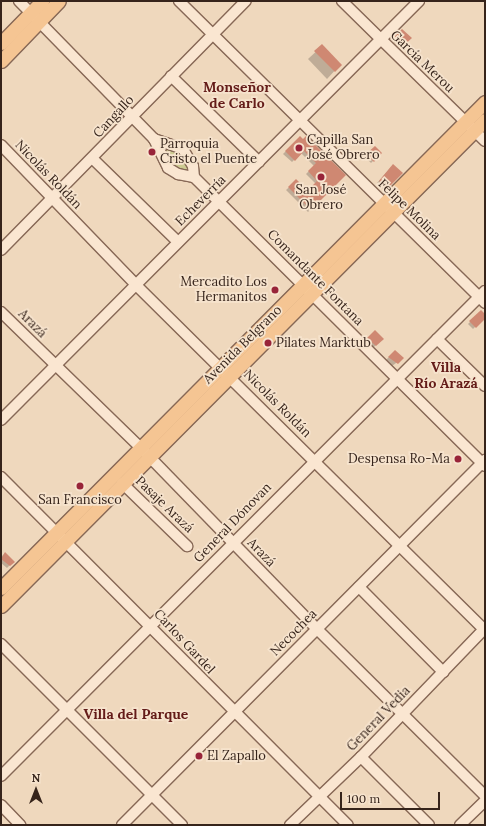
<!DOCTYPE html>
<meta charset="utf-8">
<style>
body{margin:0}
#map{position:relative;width:486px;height:826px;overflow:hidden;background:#efd8bd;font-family:Lora,serif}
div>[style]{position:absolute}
.green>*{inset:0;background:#cdca91}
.shadow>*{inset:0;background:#0003}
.building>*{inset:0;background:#cf8872}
.roads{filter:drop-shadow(1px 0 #876856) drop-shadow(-1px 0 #876856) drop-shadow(0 1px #876856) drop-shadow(0 -1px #876856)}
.minor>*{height:10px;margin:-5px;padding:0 5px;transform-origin:5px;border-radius:5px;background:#fae6d1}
.major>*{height:13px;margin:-6.5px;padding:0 6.5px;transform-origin:6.5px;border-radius:6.5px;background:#f5c593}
.dots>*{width:11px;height:11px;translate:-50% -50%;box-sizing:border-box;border:2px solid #f6e3cd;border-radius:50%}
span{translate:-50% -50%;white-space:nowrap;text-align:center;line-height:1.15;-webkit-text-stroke:3.5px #f6e3cd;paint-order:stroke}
.street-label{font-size:13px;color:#36241b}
.poi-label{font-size:13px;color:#36241b}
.left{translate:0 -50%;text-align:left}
.right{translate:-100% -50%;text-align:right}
.neighbourhood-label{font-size:14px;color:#641c19;font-weight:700}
.frame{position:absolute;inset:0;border:2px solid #36241b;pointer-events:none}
.north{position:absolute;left:16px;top:770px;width:40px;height:40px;-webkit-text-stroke:3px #f6e3cd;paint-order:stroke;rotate:0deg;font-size:11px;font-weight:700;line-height:16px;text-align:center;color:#36241b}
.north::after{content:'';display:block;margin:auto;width:14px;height:18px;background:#36241b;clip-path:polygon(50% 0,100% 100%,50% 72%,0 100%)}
.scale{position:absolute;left:340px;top:792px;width:100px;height:18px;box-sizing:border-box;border:2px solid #36241b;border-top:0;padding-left:5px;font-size:12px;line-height:14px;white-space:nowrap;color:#36241b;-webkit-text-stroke:3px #f6e3cd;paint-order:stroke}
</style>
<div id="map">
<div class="green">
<i style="clip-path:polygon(162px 146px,180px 151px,190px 171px,184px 172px,173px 168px)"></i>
</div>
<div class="shadow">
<i style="clip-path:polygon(402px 30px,410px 38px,401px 47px,394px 42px,395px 37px)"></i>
<i style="clip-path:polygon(322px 46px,340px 65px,327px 79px,308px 59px)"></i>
<i style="clip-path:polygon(300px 137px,344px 175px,308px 212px,286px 190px,296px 181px,295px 187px,304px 195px,316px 184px,306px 174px,314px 166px,301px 153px,292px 162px,283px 154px)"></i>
<i style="clip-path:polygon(375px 147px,381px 153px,371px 163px,365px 157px)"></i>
<i style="clip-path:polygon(391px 167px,401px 173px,384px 190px,377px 183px)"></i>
<i style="clip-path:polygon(481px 311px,485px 317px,473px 329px,468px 324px)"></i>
<i style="clip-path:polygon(375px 331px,382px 339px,373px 348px,366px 341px)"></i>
<i style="clip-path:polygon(395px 351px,400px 360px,392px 366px,386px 360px)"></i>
<i style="clip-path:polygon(5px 553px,13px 562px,7px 568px,1px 563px,1px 557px)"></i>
</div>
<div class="building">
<i style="clip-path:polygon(402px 29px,412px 38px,402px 47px,395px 40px,395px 36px)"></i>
<i style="clip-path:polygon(322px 44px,342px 65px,335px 72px,314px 51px)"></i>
<i style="clip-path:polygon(300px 136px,303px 139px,306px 136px,346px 175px,311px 210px,288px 187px,296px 179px,300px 183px,297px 187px,304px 194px,317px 181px,308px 171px,316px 163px,304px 151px,295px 161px,285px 151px)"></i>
<i style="clip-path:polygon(375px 146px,382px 153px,374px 162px,366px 154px)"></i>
<i style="clip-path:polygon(393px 164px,403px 173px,387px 189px,379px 181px)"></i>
<i style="clip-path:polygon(481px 310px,485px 314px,485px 319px,476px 328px,469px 321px)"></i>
<i style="clip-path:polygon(375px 330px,384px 339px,376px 346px,367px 338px)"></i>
<i style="clip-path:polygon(395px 350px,404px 358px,398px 364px,388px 357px)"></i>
<i style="clip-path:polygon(5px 552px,15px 562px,10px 566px,1px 559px)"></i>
</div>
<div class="roads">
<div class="minor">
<i style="left:19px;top:1px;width:193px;rotate:45.6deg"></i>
<i style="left:154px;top:139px;width:32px;rotate:64deg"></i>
<i style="left:168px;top:168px;width:12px;rotate:31deg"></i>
<i style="left:178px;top:174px;width:16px;rotate:11deg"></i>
<i style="left:194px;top:177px;width:410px;rotate:44.8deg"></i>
<i style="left:179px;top:1px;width:430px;rotate:44.6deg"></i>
<i style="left:342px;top:1px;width:200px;rotate:44.4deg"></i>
<i style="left:171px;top:76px;width:123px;rotate:44.3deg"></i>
<i style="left:154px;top:139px;width:31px;rotate:19deg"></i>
<i style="left:183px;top:149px;width:20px;rotate:60deg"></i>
<i style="left:193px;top:166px;width:11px;rotate:85deg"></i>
<i style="left:1px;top:145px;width:194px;rotate:46deg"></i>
<i style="left:136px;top:285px;width:491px;rotate:44.7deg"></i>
<i style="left:93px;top:159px;width:119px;rotate:44.3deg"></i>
<i style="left:1px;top:250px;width:349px;rotate:-45.5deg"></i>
<i style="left:1px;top:312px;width:194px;rotate:44.2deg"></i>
<i style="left:140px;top:447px;width:254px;rotate:45.8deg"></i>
<i style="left:317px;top:629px;width:237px;rotate:44.8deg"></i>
<i style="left:437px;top:339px;width:67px;rotate:44.4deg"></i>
<i style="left:1px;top:420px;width:592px;rotate:-45.07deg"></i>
<i style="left:1px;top:477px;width:491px;rotate:45.1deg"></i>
<i style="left:122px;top:483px;width:91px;rotate:44.1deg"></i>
<i style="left:359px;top:587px;width:120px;rotate:45.3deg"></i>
<i style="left:1px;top:644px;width:256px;rotate:45deg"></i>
<i style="left:361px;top:757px;width:96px;rotate:45deg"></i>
<i style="left:1px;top:776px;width:685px;rotate:-45.06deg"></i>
<i style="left:1px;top:805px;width:28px;rotate:46deg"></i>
<i style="left:122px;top:825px;width:515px;rotate:-45.16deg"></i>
<i style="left:290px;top:825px;width:98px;rotate:-43.8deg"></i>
<i style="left:361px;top:757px;width:179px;rotate:-46.1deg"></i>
<i style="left:460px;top:825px;width:35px;rotate:-44deg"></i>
</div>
<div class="major">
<i style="left:1px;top:43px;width:59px;rotate:-45.7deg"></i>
<i style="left:1px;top:61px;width:83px;rotate:-46deg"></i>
<i style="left:1px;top:588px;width:686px;rotate:-45.12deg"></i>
<i style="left:1px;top:606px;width:686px;rotate:-45.12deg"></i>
</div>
</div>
<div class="dots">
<i style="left:299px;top:148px;background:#982439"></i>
<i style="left:152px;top:152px;background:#982439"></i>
<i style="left:321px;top:177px;background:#982439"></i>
<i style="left:275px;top:290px;background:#982439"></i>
<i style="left:268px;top:343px;background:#982439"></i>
<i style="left:458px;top:459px;background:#982439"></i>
<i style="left:80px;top:486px;background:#982439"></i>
<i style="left:199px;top:756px;background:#982439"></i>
</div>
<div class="street-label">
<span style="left:422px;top:62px;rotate:44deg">García Merou</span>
<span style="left:114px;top:117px;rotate:-47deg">Cangallo</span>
<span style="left:48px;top:175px;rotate:46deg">Nicolás Roldán</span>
<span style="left:201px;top:201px;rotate:-45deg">Echeverría</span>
<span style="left:409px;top:210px;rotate:44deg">Felipe Molina</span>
<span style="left:315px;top:278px;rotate:45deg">Comandante Fontana</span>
<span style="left:32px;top:324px;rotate:45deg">Arazá</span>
<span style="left:243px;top:345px;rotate:-45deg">Avenida Belgrano</span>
<span style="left:277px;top:404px;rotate:45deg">Nicolás Roldán</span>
<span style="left:164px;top:505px;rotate:44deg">Pasaje Arazá</span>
<span style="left:233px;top:523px;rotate:-46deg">General Dónovan</span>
<span style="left:261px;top:553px;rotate:46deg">Arazá</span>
<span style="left:294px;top:633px;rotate:-45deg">Necochea</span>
<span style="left:184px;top:642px;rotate:47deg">Carlos Gardel</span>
<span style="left:379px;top:719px;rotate:-46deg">General Vedia</span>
</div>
<div class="poi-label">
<span class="left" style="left:307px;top:148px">Capilla San<br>José Obrero</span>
<span class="left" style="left:160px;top:152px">Parroquia<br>Cristo el Puente</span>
<span style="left:321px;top:198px">San José<br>Obrero</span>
<span class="right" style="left:267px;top:290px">Mercadito Los<br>Hermanitos</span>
<span class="left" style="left:276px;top:343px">Pilates Marktub</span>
<span class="right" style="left:450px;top:459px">Despensa Ro-Ma</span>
<span style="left:80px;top:500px">San Francisco</span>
<span class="left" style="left:207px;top:756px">El Zapallo</span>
</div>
<div class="neighbourhood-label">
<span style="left:237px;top:95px">Monseñor<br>de Carlo</span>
<span style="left:446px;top:375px">Villa<br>Río Arazá</span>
<span style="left:136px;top:714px">Villa del Parque</span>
</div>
<div class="frame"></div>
<div class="north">N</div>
<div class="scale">100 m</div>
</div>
